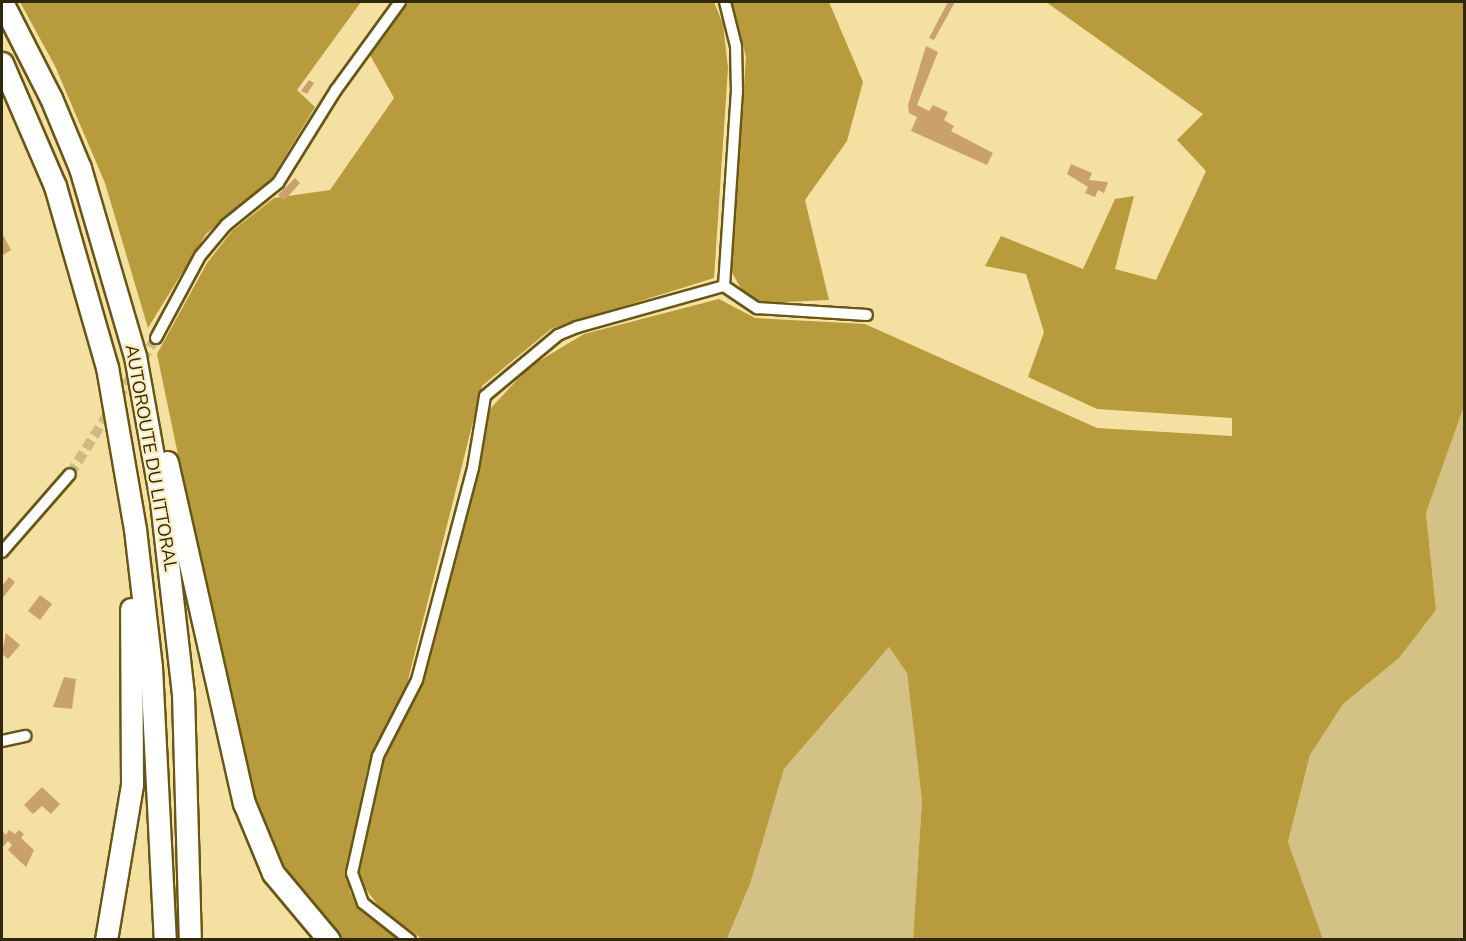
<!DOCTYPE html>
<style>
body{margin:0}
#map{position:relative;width:1466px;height:941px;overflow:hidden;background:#f4e0a0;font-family:"Nunito Sans",sans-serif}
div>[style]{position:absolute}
.green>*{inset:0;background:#d4c185}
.forest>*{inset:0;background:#b79b3d}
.building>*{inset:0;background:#caa16d}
.minor-tunnel>*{height:10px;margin-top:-5px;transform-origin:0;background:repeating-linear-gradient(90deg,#cdbb83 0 10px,transparent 0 15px)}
.roads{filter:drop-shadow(2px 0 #685615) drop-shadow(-2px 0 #685615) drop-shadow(0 2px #685615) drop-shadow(0 -2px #685615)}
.minor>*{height:10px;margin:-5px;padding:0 5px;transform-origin:5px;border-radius:5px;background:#fff}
.motorway>*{height:21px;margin:-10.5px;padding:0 10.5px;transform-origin:10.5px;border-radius:10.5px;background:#fff}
span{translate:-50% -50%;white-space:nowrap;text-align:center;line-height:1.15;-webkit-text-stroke:4.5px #fdedbb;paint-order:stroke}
.street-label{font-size:18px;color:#30280e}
.frame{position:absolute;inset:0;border:3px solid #30280e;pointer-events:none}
</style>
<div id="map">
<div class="green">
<i style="clip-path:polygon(1464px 406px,1464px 939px,1323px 939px,1288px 842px,1310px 755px,1343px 704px,1399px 658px,1436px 610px,1426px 513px)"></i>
<i style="clip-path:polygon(889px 647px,907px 672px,922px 801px,913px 939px,727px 940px,750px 884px,784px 769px)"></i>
</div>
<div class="forest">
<i style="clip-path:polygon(20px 2px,361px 2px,297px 90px,315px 107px,272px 178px,206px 234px,148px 328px,105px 183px,55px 66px)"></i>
<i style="clip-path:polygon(409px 2px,714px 2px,723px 24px,728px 68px,714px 278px,551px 329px,482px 386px,406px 688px,367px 770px,348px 864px,350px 892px,358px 905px,401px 939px,339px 939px,293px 889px,267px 843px,241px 757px,157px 354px,207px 263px,232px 231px,274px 198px,330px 190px,394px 98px,370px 55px)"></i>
<i style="clip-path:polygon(732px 2px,829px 2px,863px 82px,847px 141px,805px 200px,829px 300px,764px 303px,743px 292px,731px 271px,746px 57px)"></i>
<i style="clip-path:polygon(1046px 2px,1464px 2px,1464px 406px,1426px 513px,1436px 610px,1399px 658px,1343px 704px,1310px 755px,1288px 842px,1323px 939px,913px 939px,922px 801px,907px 673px,889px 647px,784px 769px,750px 884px,727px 939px,422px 939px,381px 909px,357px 878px,376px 775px,420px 686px,489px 410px,529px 367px,584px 334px,719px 299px,755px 318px,865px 324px,1097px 428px,1232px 436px,1232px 418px,1097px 409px,1028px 377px,1044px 332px,1026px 274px,985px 266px,1001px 236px,1083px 269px,1115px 199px,1134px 196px,1115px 269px,1156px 280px,1206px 171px,1177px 140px,1203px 114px)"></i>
</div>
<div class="building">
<i style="clip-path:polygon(948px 2px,955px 2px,934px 40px,929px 38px)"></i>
<i style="clip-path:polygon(926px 46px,938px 52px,917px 105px,929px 111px,933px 105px,948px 112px,944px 120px,954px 126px,951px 131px,993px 153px,987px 165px,911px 131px,917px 117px,909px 113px,908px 105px)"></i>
<i style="clip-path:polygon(309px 80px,314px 83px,307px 94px,301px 91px)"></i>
<i style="clip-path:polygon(1071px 164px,1092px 173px,1089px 180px,1108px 182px,1104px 193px,1098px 190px,1095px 197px,1085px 193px,1088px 187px,1067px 174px)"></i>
<i style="clip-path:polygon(295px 178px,300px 183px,284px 201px,278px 195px)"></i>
<i style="clip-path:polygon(2px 233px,11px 250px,3px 255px,2px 252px)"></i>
<i style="clip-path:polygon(9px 577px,15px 582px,2px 599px,2px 586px)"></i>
<i style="clip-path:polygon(40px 595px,52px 604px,40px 620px,28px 611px)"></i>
<i style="clip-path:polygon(6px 633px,20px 645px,8px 659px,2px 654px)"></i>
<i style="clip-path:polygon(64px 677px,76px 679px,72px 709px,53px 707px)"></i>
<i style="clip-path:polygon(42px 787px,60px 804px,51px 814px,42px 806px,33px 814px,24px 805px)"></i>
<i style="clip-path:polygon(9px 830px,15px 834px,19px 830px,24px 834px,21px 838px,34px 850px,26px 867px,8px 850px,12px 845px,8px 841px,2px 848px,2px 831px,6px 835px)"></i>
</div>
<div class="minor-tunnel">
<i style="left:70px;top:474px;width:161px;rotate:-57.7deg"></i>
</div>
<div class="roads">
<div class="minor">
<i style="left:724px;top:286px;width:40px;rotate:34deg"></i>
<i style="left:757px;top:308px;width:110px;rotate:3.6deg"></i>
<i style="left:156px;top:338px;width:93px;rotate:-61.8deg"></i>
<i style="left:200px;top:256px;width:40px;rotate:-50deg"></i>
<i style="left:226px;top:225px;width:67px;rotate:-38.9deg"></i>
<i style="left:278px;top:183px;width:110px;rotate:-58.1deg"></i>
<i style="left:336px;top:90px;width:109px;rotate:-54deg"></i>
<i style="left:2px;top:552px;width:103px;rotate:-48.9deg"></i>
<i style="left:2px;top:741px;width:24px;rotate:-12deg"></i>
<i style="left:410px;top:940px;width:60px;rotate:-141.8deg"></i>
<i style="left:363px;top:903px;width:32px;rotate:-110deg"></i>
<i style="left:352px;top:873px;width:120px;rotate:-77.5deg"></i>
<i style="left:378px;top:756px;width:85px;rotate:-62.8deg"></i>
<i style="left:417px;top:680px;width:219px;rotate:-75.2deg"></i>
<i style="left:473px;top:468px;width:73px;rotate:-80.5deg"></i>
<i style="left:485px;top:396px;width:95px;rotate:-39.9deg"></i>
<i style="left:558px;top:335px;width:21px;rotate:-23deg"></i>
<i style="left:577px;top:327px;width:153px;rotate:-15.6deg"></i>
<i style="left:724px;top:286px;width:194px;rotate:-86.2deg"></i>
<i style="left:737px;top:92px;width:46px;rotate:-91.2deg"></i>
<i style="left:736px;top:46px;width:45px;rotate:-104deg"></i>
</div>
<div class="motorway">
<i style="left:2px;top:2px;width:108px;rotate:63deg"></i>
<i style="left:51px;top:98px;width:76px;rotate:67.5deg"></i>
<i style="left:80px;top:168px;width:196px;rotate:73.7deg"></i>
<i style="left:135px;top:356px;width:147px;rotate:79.8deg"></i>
<i style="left:161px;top:501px;width:194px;rotate:83.5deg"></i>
<i style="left:183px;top:694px;width:246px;rotate:88.4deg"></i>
<i style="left:2px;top:63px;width:134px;rotate:66.7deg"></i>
<i style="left:55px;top:186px;width:188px;rotate:74deg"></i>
<i style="left:107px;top:367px;width:164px;rotate:80.2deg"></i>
<i style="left:135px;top:529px;width:139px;rotate:83.4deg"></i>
<i style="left:151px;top:667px;width:273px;rotate:87.1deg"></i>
<i style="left:167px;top:462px;width:350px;rotate:77.3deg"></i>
<i style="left:244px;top:803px;width:76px;rotate:67.5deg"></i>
<i style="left:273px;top:873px;width:87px;rotate:50.1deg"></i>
<i style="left:106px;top:940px;width:158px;rotate:-80.5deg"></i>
<i style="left:132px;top:784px;width:175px;rotate:-90.3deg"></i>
</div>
</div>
<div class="street-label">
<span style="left:151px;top:458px;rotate:80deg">AUTOROUTE DU LITTORAL</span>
</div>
<div class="frame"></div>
</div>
